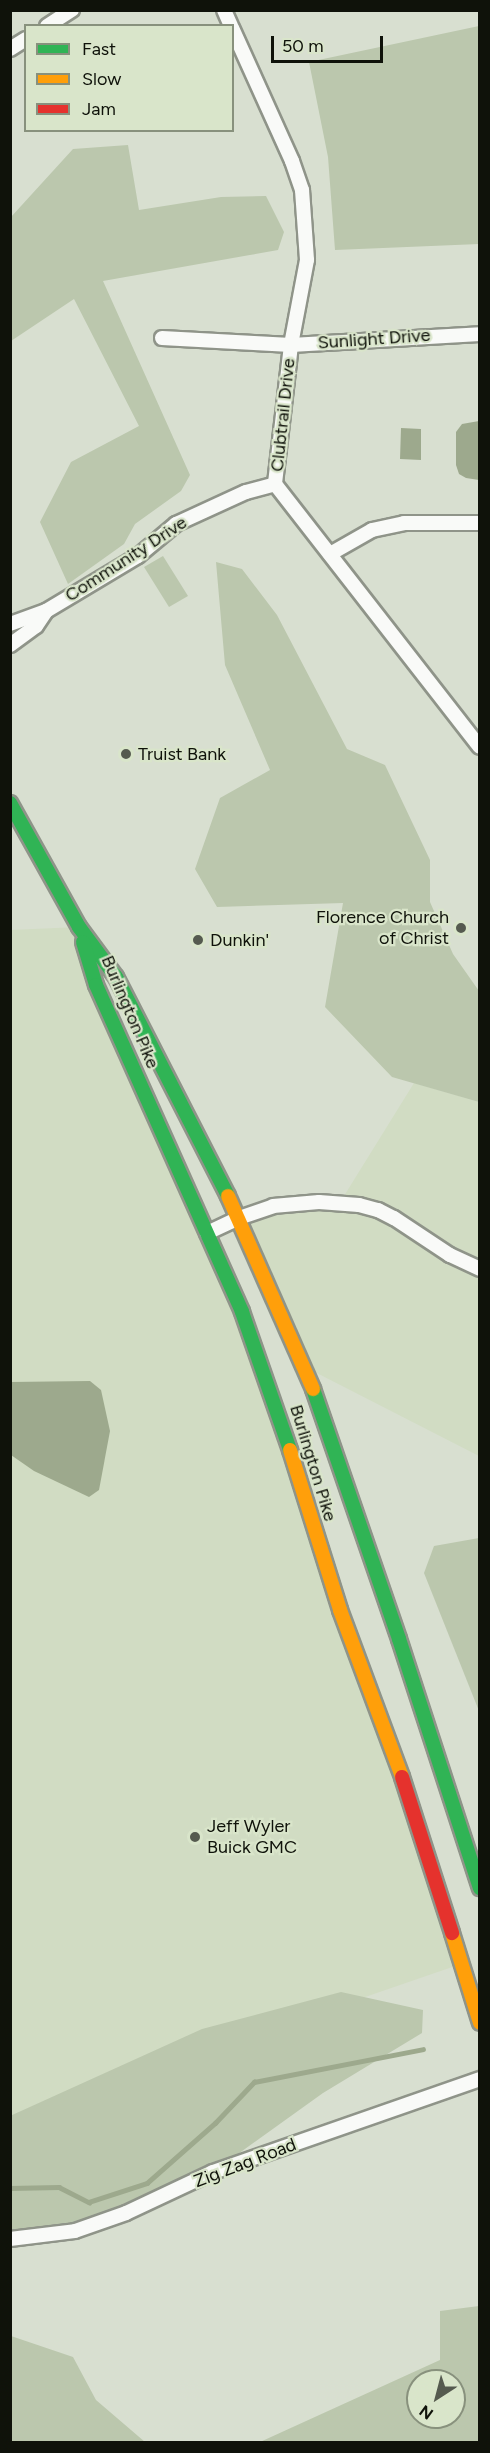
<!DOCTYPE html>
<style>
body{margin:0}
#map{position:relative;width:490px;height:2453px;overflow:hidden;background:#d8dfd0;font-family:Figtree,sans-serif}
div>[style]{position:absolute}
.built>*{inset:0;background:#d1dcc3}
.green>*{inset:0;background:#bbc7ad}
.water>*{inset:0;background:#9da98d}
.stream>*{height:4.5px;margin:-2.25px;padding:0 2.25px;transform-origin:2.25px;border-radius:2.25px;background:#9da98d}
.roads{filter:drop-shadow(2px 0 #8f9489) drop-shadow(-2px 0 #8f9489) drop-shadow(0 2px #8f9489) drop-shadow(0 -2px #8f9489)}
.street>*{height:14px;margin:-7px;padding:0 7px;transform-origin:7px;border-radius:7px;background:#f9faf8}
.fast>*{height:14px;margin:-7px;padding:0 7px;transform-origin:7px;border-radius:7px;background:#30b455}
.slow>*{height:14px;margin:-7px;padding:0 7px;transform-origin:7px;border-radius:7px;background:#ff9f0a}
.jam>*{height:14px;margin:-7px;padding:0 7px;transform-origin:7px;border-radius:7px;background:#e5322d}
.dots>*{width:16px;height:16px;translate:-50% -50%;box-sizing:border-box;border:3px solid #d9e5ca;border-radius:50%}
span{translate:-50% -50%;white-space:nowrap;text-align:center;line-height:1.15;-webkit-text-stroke:4.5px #d9e5ca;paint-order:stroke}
.street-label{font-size:18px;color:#0f120a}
.poi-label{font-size:18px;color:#0f120a}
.left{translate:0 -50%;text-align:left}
.right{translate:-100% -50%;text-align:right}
.frame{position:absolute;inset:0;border:12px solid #0f120a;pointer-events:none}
.legend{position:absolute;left:24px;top:24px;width:210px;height:108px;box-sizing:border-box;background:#d9e5ca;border:2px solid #88917d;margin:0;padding:8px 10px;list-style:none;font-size:18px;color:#0f120a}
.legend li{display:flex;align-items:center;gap:12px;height:30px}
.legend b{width:30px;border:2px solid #88917d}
.north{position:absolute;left:406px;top:2369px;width:60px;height:60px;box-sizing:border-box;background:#d9e5ca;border:2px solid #88917d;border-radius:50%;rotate:216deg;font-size:16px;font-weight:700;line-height:24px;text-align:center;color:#0f120a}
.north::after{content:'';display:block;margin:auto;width:21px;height:27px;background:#555a4f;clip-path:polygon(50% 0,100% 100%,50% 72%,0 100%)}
.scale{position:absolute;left:271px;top:36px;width:112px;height:27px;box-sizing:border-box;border:3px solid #0f120a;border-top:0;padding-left:8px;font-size:18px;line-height:21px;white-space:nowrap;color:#0f120a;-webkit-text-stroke:4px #d9e5ca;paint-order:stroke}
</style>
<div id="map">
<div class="built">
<i style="clip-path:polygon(79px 927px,242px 1312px,461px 1964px,11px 2119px,10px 930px)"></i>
<i style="clip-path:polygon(414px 1083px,479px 1102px,479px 1456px,305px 1367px,239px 1218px,339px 1204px)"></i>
</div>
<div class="green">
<i style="clip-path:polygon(479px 26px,479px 244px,335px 250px,328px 157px,309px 62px)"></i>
<i style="clip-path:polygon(128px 145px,139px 210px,221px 197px,266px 196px,284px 232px,278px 250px,103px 281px,190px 475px,181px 491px,135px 524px,124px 544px,68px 584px,40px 522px,71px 462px,139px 426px,74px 299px,11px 341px,11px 217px,73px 149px)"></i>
<i style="clip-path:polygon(163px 556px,188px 596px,169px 607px,144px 567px)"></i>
<i style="clip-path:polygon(216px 562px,242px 569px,277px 615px,347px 749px,385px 765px,430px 860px,430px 902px,453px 954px,479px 991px,479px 1102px,392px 1077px,325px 1007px,343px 903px,217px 907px,195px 869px,220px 798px,270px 770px,225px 665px)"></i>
<i style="clip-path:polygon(479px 1538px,480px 1538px,479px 1711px,424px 1573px,434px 1546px)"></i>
<i style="clip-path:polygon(341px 1992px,423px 2010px,422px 2033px,323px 2093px,213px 2172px,126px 2213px,11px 2239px,10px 2116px,202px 2029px)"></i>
<i style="clip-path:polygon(evenodd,479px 2306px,479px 2442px,260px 2442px,440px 2360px,440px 2311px,479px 2306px,418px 2381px,454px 2381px,454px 2417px,418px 2417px,418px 2381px)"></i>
<i style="clip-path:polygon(11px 2336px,73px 2357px,96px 2400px,145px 2442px,11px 2442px)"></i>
</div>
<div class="water">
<i style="clip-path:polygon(479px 421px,480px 421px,479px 480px,466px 478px,459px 474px,456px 465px,456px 432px,462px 424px)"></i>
<i style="clip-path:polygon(401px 428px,421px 429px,421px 460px,400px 459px)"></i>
<i style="clip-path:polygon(90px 1381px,101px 1390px,110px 1431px,99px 1490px,89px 1497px,34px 1471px,11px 1455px,10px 1382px)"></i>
</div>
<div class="stream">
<i style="left:10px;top:2188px;width:49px;rotate:-1.2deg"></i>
<i style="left:59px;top:2187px;width:34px;rotate:27deg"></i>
<i style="left:89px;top:2202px;width:61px;rotate:-18.1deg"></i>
<i style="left:147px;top:2183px;width:91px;rotate:-41.4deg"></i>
<i style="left:215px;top:2123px;width:57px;rotate:-46.4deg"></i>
<i style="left:254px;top:2082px;width:172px;rotate:-11deg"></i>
</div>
<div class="roads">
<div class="street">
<i style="left:224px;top:10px;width:17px;rotate:66deg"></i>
<i style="left:47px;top:26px;width:30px;rotate:-33deg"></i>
<i style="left:232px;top:28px;width:146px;rotate:65.7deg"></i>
<i style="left:292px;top:161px;width:31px;rotate:71deg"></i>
<i style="left:302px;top:190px;width:70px;rotate:85.9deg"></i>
<i style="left:307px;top:260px;width:86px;rotate:100.7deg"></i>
<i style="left:291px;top:345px;width:140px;rotate:96.6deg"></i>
<i style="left:275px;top:484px;width:333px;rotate:52.1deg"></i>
<i style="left:10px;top:49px;width:19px;rotate:-32deg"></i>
<i style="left:162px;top:338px;width:129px;rotate:3.1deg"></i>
<i style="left:291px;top:345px;width:189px;rotate:-3.3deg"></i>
<i style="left:330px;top:554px;width:48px;rotate:-29.7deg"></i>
<i style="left:372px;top:530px;width:33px;rotate:-12deg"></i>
<i style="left:404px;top:523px;width:76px"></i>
<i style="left:10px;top:624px;width:38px;rotate:-20deg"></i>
<i style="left:46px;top:611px;width:107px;rotate:-30.9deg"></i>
<i style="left:138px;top:556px;width:50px;rotate:-40.1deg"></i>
<i style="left:176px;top:524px;width:77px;rotate:-24.6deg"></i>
<i style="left:246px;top:492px;width:30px;rotate:-15deg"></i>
<i style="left:10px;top:645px;width:32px;rotate:-36deg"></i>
<i style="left:36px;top:626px;width:18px;rotate:-56deg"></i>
<i style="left:207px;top:1233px;width:35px;rotate:-25deg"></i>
<i style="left:239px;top:1218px;width:36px;rotate:-19deg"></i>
<i style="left:273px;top:1206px;width:46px;rotate:-5deg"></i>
<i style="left:319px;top:1202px;width:40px;rotate:4.3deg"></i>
<i style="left:359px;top:1205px;width:20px;rotate:15deg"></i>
<i style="left:378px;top:1210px;width:18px;rotate:27deg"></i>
<i style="left:394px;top:1218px;width:67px;rotate:33.5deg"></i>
<i style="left:450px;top:1255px;width:33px;rotate:25deg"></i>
<i style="left:10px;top:2239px;width:65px;rotate:-7deg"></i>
<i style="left:75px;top:2231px;width:54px;rotate:-19.4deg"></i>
<i style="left:126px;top:2213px;width:96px;rotate:-25.2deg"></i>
<i style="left:213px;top:2172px;width:283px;rotate:-19.2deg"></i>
</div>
<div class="fast">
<i style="left:10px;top:803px;width:142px;rotate:60.9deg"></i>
<i style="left:79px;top:927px;width:62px;rotate:53.5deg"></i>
<i style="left:116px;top:977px;width:246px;rotate:62.9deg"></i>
<i style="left:83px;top:942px;width:45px;rotate:73.2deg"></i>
<i style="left:96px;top:985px;width:358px;rotate:65.9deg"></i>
<i style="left:242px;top:1312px;width:146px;rotate:70.8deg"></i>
<i style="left:313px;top:1389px;width:264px;rotate:71deg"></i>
<i style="left:399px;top:1639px;width:262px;rotate:72deg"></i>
</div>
<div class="slow">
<i style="left:228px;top:1196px;width:211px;rotate:66.2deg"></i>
<i style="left:290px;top:1450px;width:168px;rotate:72.6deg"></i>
<i style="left:340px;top:1610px;width:178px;rotate:69.6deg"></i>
<i style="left:452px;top:1933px;width:94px;rotate:72.7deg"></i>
</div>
<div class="jam">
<i style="left:402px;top:1777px;width:164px;rotate:72.2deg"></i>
</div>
</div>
<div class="dots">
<i style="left:126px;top:754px;background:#555a4f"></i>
<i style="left:461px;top:928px;background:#555a4f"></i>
<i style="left:198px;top:940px;background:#555a4f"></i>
<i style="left:195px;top:1837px;background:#555a4f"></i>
</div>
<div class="street-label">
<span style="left:374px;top:339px;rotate:-4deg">Sunlight Drive</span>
<span style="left:283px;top:415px;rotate:-84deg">Clubtrail Drive</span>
<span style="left:126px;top:559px;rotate:-33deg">Community Drive</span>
<span style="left:130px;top:1012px;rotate:67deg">Burlington Pike</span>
<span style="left:313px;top:1463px;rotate:73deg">Burlington Pike</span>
<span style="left:245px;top:2163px;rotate:-21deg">Zig Zag Road</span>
</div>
<div class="poi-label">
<span class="left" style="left:138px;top:754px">Truist Bank</span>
<span class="right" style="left:449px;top:928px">Florence Church<br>of Christ</span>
<span class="left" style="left:210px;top:940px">Dunkin'</span>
<span class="left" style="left:207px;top:1837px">Jeff Wyler<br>Buick GMC</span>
</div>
<div class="frame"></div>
<ul class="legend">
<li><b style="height:8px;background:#30b455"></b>Fast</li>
<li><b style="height:8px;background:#ff9f0a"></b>Slow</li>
<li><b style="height:8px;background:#e5322d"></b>Jam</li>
</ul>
<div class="north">N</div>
<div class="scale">50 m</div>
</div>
